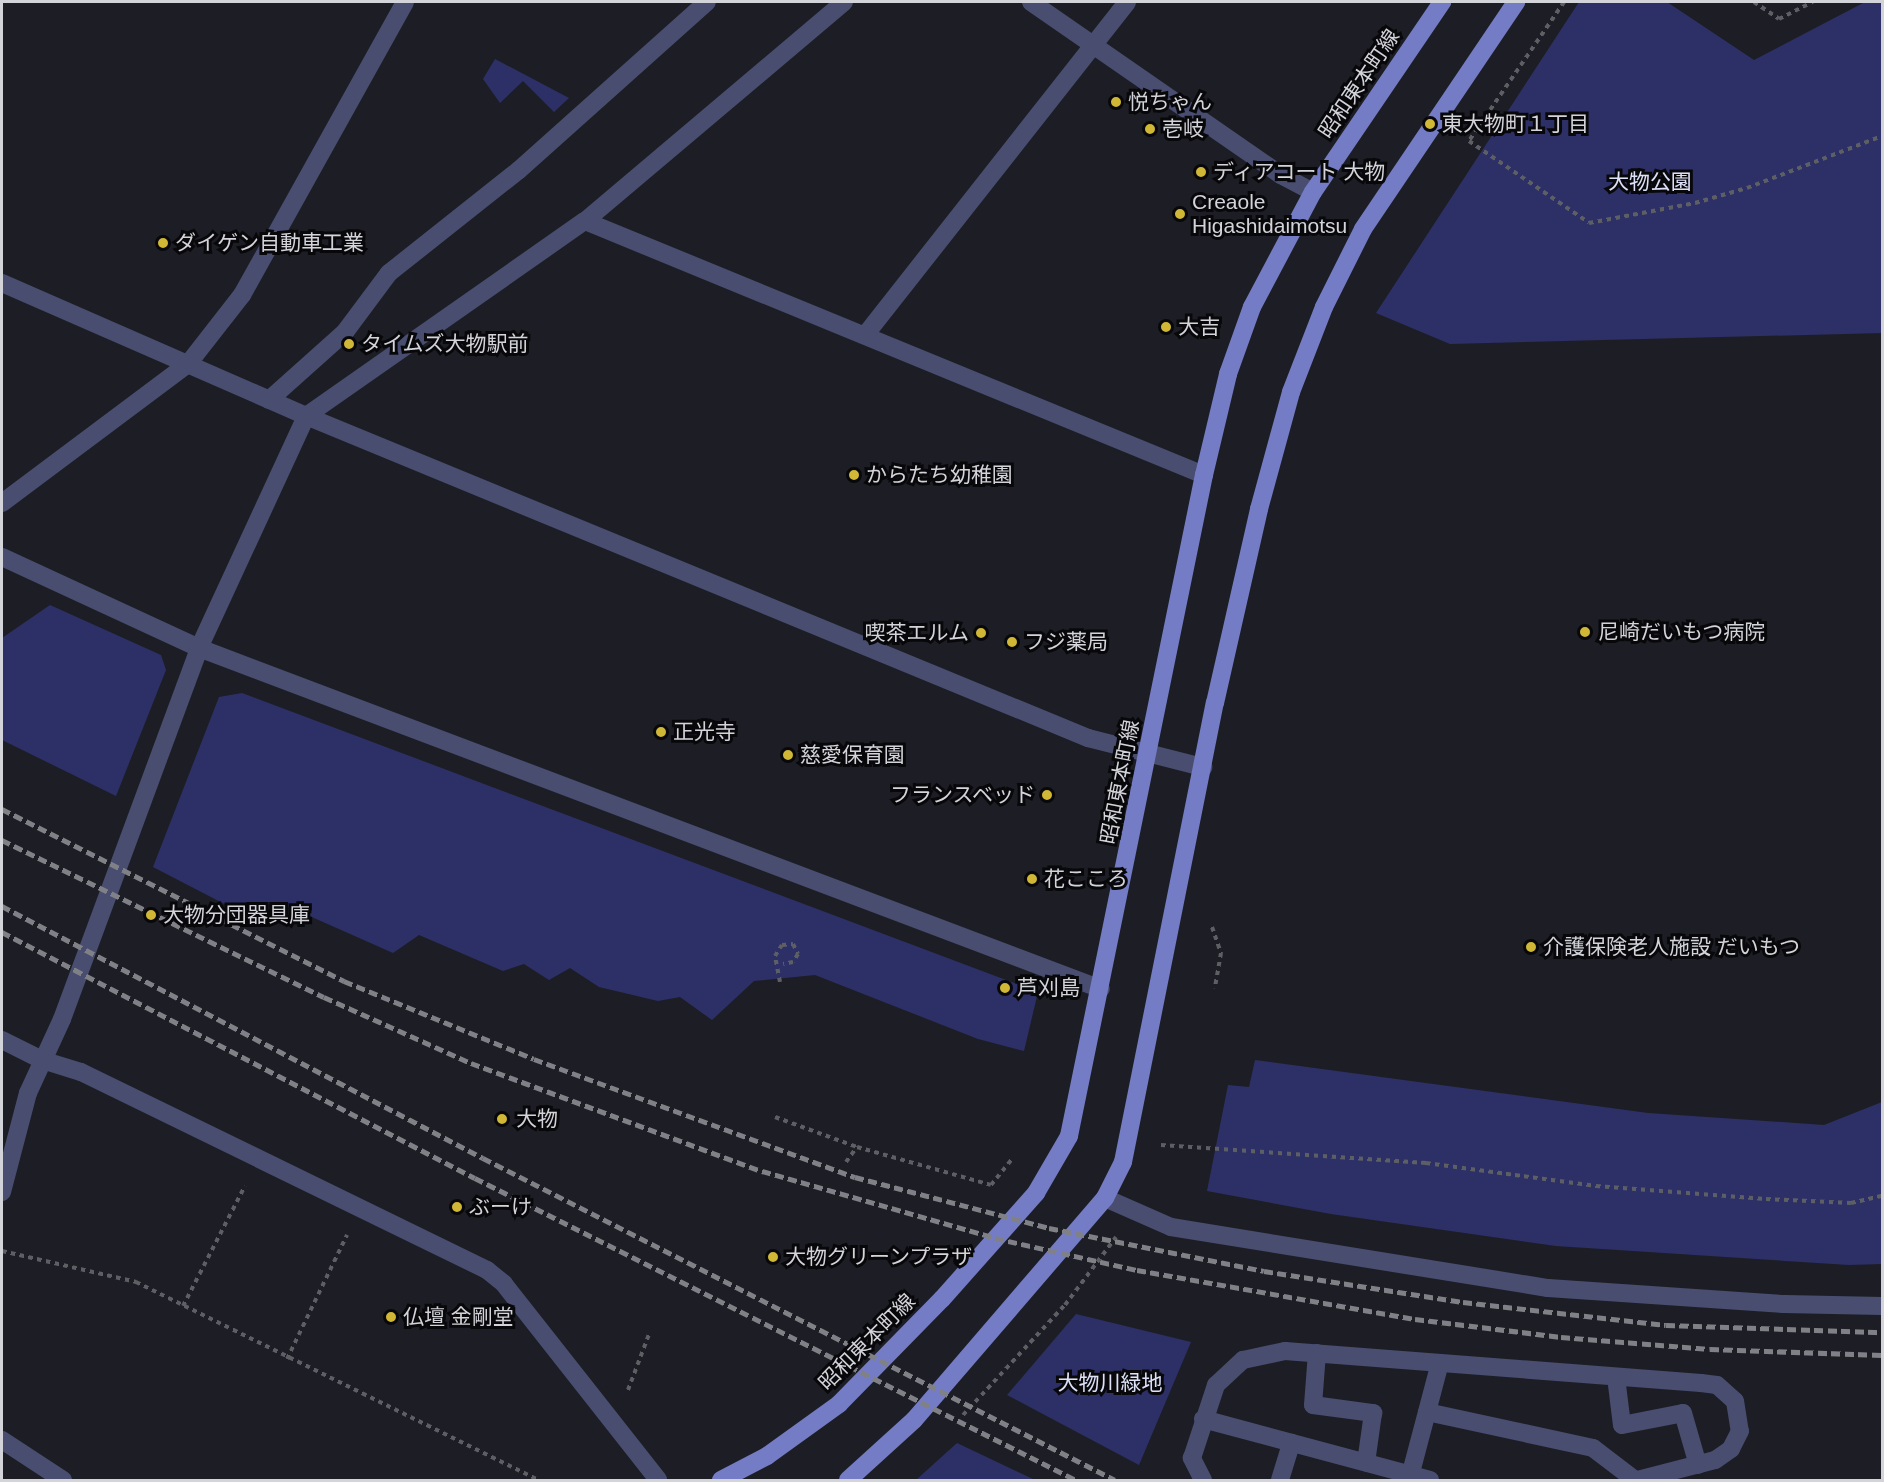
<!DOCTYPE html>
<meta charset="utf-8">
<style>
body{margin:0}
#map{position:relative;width:1884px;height:1482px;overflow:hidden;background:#1d1e25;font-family:Arial,"Noto Sans JP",sans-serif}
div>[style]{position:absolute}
.green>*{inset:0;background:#2d3066}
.path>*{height:4px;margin-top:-2px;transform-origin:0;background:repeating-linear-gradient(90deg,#5e5f65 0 4.5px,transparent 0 9px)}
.minor>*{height:18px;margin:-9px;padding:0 9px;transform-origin:9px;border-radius:9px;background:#494e71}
.major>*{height:18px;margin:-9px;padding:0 9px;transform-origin:9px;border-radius:9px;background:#747cc5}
.rail>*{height:4.5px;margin-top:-2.25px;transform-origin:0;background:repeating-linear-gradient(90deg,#808187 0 9px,transparent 0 13.5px)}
.dots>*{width:16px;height:16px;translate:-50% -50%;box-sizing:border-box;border:3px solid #08080b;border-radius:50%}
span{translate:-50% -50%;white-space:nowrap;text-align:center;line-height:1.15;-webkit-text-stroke:6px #08080b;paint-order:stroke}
.street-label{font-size:21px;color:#d3d4d9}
.poi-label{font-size:21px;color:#d3d4d9}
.left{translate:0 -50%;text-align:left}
.right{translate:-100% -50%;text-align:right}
.park-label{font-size:21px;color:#dde1f8}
.frame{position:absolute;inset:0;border:3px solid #d3d4d9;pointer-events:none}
</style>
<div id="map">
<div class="green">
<i style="clip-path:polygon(1579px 2px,1667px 2px,1754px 60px,1865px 2px,1882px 2px,1882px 333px,1450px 344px,1376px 313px)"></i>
<i style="clip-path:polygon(495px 59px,569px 98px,554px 112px,523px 81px,500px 103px,483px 79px)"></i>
<i style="clip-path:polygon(50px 605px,161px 655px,166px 670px,116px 796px,2px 740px,2px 638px)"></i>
<i style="clip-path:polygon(242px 693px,1038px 992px,1024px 1051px,978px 1039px,815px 975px,754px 981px,712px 1020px,680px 997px,658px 1001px,599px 987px,570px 968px,549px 980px,524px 964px,503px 971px,419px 935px,393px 953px,278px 902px,236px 910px,153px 867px,219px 697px)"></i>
<i style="clip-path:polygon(1255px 1060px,1648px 1113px,1824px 1125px,1882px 1102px,1882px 1264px,1849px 1265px,1556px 1246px,1331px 1214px,1207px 1191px,1228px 1085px,1249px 1087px)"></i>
<i style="clip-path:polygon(1076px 1314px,1191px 1342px,1139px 1465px,1007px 1395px)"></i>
<i style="clip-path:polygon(957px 1443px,1035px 1480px,916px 1480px)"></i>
</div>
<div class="path">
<i style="left:1564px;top:2px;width:168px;rotate:124.4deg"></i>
<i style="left:1469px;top:141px;width:145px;rotate:34.3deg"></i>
<i style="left:1589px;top:223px;width:108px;rotate:-10.7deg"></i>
<i style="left:1695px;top:203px;width:54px;rotate:-16.1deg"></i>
<i style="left:1747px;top:188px;width:145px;rotate:-21.1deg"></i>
<i style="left:1754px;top:2px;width:30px;rotate:34deg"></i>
<i style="left:1779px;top:19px;width:38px;rotate:-27deg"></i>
<i style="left:1212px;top:927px;width:28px;rotate:71deg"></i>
<i style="left:1221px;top:953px;width:36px;rotate:100deg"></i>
<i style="left:780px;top:982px;width:26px;rotate:-101deg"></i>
<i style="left:775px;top:956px;width:13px;rotate:-58deg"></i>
<i style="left:782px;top:945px;width:11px;rotate:-5deg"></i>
<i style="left:793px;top:944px;width:11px;rotate:63deg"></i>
<i style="left:798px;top:954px;width:9px;rotate:122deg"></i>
<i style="left:793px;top:962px;width:10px;rotate:169deg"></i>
<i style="left:775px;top:1117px;width:87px;rotate:20.1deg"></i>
<i style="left:857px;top:1147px;width:139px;rotate:15.8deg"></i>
<i style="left:991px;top:1185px;width:35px;rotate:-51deg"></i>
<i style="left:1161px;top:1145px;width:266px;rotate:3.9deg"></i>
<i style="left:1426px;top:1163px;width:172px;rotate:7.7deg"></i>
<i style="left:1596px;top:1186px;width:170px;rotate:4.4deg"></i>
<i style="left:1766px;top:1199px;width:85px;rotate:2.7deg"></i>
<i style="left:1851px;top:1203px;width:32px;rotate:-13deg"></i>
<i style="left:846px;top:1162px;width:19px;rotate:-54deg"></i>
<i style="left:2px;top:1251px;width:138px;rotate:13deg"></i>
<i style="left:136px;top:1282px;width:448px;rotate:26.2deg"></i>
<i style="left:183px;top:1306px;width:135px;rotate:-62.7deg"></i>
<i style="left:287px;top:1359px;width:138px;rotate:-64.2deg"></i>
<i style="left:628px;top:1390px;width:60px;rotate:-69.4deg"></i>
<i style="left:963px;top:1415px;width:150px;rotate:-47.2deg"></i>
<i style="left:1065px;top:1305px;width:85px;rotate:-53.1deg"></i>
</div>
<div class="minor">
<i style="left:1031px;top:2px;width:304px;rotate:34.7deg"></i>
<i style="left:1281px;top:175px;width:36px;rotate:28deg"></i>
<i style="left:585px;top:221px;width:669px;rotate:22.31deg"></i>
<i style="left:2px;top:283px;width:332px;rotate:23.6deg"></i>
<i style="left:306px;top:416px;width:846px;rotate:22.38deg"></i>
<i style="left:1088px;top:738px;width:119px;rotate:14.2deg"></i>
<i style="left:866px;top:334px;width:422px;rotate:-51.8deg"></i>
<i style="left:269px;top:400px;width:102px;rotate:-41.8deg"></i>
<i style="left:345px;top:332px;width:74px;rotate:-53.3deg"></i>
<i style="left:389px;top:273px;width:166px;rotate:-38.4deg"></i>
<i style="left:519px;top:170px;width:252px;rotate:-41.8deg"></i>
<i style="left:2px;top:503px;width:232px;rotate:-36.8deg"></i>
<i style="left:188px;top:364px;width:88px;rotate:-52deg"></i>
<i style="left:242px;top:295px;width:335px;rotate:-60.9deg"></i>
<i style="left:2px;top:557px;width:217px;rotate:24.8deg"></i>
<i style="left:199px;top:648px;width:964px;rotate:20.71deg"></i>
<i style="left:2px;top:1040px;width:45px;rotate:26.6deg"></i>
<i style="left:42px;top:1060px;width:41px;rotate:17.1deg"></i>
<i style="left:81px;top:1072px;width:452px;rotate:26deg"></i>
<i style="left:487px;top:1270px;width:22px;rotate:39deg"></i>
<i style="left:504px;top:1284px;width:249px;rotate:51.8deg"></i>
<i style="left:2px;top:1192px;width:102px;rotate:-75.3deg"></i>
<i style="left:28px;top:1093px;width:81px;rotate:-65.3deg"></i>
<i style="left:62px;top:1019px;width:395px;rotate:-69.7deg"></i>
<i style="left:199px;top:648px;width:255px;rotate:-65.2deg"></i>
<i style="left:306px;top:416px;width:340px;rotate:-35deg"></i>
<i style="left:585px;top:221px;width:339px;rotate:-40.2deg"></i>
<i style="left:1105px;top:1198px;width:72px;rotate:23.7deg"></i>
<i style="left:1171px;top:1227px;width:382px;rotate:9.2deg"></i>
<i style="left:1548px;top:1288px;width:237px;rotate:3.9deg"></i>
<i style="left:1784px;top:1304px;width:98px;rotate:1.2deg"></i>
<i style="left:1317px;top:1353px;width:52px;rotate:94.4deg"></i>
<i style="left:1313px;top:1405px;width:61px;rotate:7.6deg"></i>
<i style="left:1373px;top:1413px;width:50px;rotate:98deg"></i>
<i style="left:1616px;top:1377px;width:48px;rotate:82.9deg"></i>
<i style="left:1622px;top:1425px;width:62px;rotate:-11.1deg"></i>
<i style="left:1683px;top:1413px;width:54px;rotate:73.9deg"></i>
<i style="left:1427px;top:1412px;width:170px;rotate:12.2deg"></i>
<i style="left:1593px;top:1448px;width:53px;rotate:37.3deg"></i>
<i style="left:1203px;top:1419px;width:235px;rotate:15deg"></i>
<i style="left:2px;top:1440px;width:73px;rotate:33.3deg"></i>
<i style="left:1203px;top:1480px;width:25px;rotate:-117deg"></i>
<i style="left:1192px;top:1458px;width:77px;rotate:-71.8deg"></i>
<i style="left:1216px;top:1385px;width:37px;rotate:-43deg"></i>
<i style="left:1243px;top:1360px;width:43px;rotate:-12.1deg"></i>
<i style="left:1285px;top:1351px;width:417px;rotate:4.4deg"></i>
<i style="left:1701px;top:1383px;width:16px;rotate:7deg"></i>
<i style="left:1717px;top:1385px;width:24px;rotate:42deg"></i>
<i style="left:1735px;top:1401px;width:30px;rotate:81deg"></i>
<i style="left:1740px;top:1431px;width:20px;rotate:117deg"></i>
<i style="left:1731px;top:1449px;width:19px;rotate:145deg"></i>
<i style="left:1715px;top:1460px;width:81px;rotate:165.6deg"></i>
<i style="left:1280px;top:1480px;width:39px;rotate:-73deg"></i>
<i style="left:1409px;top:1480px;width:121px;rotate:-75.2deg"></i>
</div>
<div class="major">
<i style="left:721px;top:1480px;width:52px;rotate:-27.6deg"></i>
<i style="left:767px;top:1456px;width:89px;rotate:-35.8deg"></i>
<i style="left:839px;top:1404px;width:147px;rotate:-45.6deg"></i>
<i style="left:942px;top:1299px;width:142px;rotate:-48.4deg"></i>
<i style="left:1036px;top:1193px;width:66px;rotate:-59.9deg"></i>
<i style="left:1069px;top:1136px;width:675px;rotate:-78.46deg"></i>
<i style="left:1204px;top:475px;width:104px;rotate:-76.6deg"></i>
<i style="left:1228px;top:374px;width:71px;rotate:-70.3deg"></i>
<i style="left:1252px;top:307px;width:130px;rotate:-62.1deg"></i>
<i style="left:1313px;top:192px;width:230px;rotate:-55.8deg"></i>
<i style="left:848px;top:1480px;width:89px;rotate:-42.3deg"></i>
<i style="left:914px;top:1420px;width:293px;rotate:-49.3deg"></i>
<i style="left:1105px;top:1198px;width:40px;rotate:-63.4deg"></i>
<i style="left:1123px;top:1162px;width:468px;rotate:-78.7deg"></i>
<i style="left:1215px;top:703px;width:199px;rotate:-77.2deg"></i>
<i style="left:1259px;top:509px;width:121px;rotate:-74.7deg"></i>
<i style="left:1291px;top:392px;width:91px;rotate:-68.8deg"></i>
<i style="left:1324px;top:307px;width:87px;rotate:-63.4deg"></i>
<i style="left:1363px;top:229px;width:274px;rotate:-56deg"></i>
</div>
<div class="rail">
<i style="left:2px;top:809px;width:383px;rotate:26.7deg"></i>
<i style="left:344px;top:981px;width:205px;rotate:22.3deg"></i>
<i style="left:534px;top:1059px;width:342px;rotate:20.2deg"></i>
<i style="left:855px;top:1177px;width:201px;rotate:14.7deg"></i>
<i style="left:1049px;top:1228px;width:219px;rotate:11.3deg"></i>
<i style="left:1264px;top:1271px;width:201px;rotate:8.9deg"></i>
<i style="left:1463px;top:1302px;width:204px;rotate:6.5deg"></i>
<i style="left:1666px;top:1325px;width:216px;rotate:1.9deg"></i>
<i style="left:2px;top:840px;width:358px;rotate:26deg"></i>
<i style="left:324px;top:997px;width:161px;rotate:24.2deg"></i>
<i style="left:471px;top:1063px;width:310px;rotate:20.4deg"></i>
<i style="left:762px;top:1171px;width:242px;rotate:16deg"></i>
<i style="left:995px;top:1238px;width:146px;rotate:12.7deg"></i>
<i style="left:1137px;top:1270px;width:282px;rotate:10deg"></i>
<i style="left:1415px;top:1319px;width:147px;rotate:7deg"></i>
<i style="left:1561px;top:1337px;width:149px;rotate:4.6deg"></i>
<i style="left:1710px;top:1349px;width:172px;rotate:2deg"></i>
<i style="left:2px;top:906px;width:543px;rotate:27.65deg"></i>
<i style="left:483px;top:1158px;width:709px;rotate:27deg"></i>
<i style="left:2px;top:932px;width:533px;rotate:27.48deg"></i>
<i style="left:475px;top:1178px;width:673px;rotate:26.68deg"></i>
</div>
<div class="dots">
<i style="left:1116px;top:102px;background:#d0b736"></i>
<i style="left:1430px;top:124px;background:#d0b736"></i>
<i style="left:1150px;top:129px;background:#d0b736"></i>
<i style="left:1201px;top:172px;background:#d0b736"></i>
<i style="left:1180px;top:214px;background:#d0b736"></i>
<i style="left:163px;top:243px;background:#d0b736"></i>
<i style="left:1166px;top:327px;background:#d0b736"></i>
<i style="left:349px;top:344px;background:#d0b736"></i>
<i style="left:854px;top:475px;background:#d0b736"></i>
<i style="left:1585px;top:632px;background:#d0b736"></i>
<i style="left:981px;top:633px;background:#d0b736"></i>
<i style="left:1012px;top:642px;background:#d0b736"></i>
<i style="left:661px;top:732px;background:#d0b736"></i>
<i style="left:788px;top:755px;background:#d0b736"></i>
<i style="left:1047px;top:795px;background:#d0b736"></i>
<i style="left:1032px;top:879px;background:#d0b736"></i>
<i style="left:151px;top:915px;background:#d0b736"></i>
<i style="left:1531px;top:947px;background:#d0b736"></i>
<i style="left:1005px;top:988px;background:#d0b736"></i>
<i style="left:502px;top:1119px;background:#d0b736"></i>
<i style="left:457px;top:1207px;background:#d0b736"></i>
<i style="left:773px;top:1257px;background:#d0b736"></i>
<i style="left:391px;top:1317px;background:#d0b736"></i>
</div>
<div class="street-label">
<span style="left:1359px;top:84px;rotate:-56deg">昭和東本町線</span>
<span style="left:1120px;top:782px;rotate:-79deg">昭和東本町線</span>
<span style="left:867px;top:1342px;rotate:-45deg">昭和東本町線</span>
</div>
<div class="poi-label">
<span class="left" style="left:1128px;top:102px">悦ちゃん</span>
<span class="left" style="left:1442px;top:124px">東大物町１丁目</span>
<span class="left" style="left:1162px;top:129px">壱岐</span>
<span class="left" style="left:1213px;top:172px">ディアコート 大物</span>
<span class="left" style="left:1192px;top:214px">Creaole<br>Higashidaimotsu</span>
<span class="left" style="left:175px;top:243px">ダイゲン自動車工業</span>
<span class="left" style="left:1178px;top:327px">大吉</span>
<span class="left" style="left:361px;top:344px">タイムズ大物駅前</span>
<span class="left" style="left:866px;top:475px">からたち幼稚園</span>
<span class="left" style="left:1598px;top:632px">尼崎だいもつ病院</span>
<span class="right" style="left:969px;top:633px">喫茶エルム</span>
<span class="left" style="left:1024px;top:642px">フジ薬局</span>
<span class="left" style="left:673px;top:732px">正光寺</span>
<span class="left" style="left:800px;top:755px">慈愛保育園</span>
<span class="right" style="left:1035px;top:795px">フランスベッド</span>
<span class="left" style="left:1044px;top:879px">花こころ</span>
<span class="left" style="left:163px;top:915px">大物分団器具庫</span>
<span class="left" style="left:1543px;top:947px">介護保険老人施設 だいもつ</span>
<span class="left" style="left:1017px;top:988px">芦刈島</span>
<span class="left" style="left:516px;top:1119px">大物</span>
<span class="left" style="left:469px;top:1207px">ぶーけ</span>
<span class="left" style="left:785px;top:1257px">大物グリーンプラザ</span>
<span class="left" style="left:403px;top:1317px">仏壇 金剛堂</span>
</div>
<div class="park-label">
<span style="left:1650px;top:182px">大物公園</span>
<span style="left:1110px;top:1383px">大物川緑地</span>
</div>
<div class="frame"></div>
</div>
